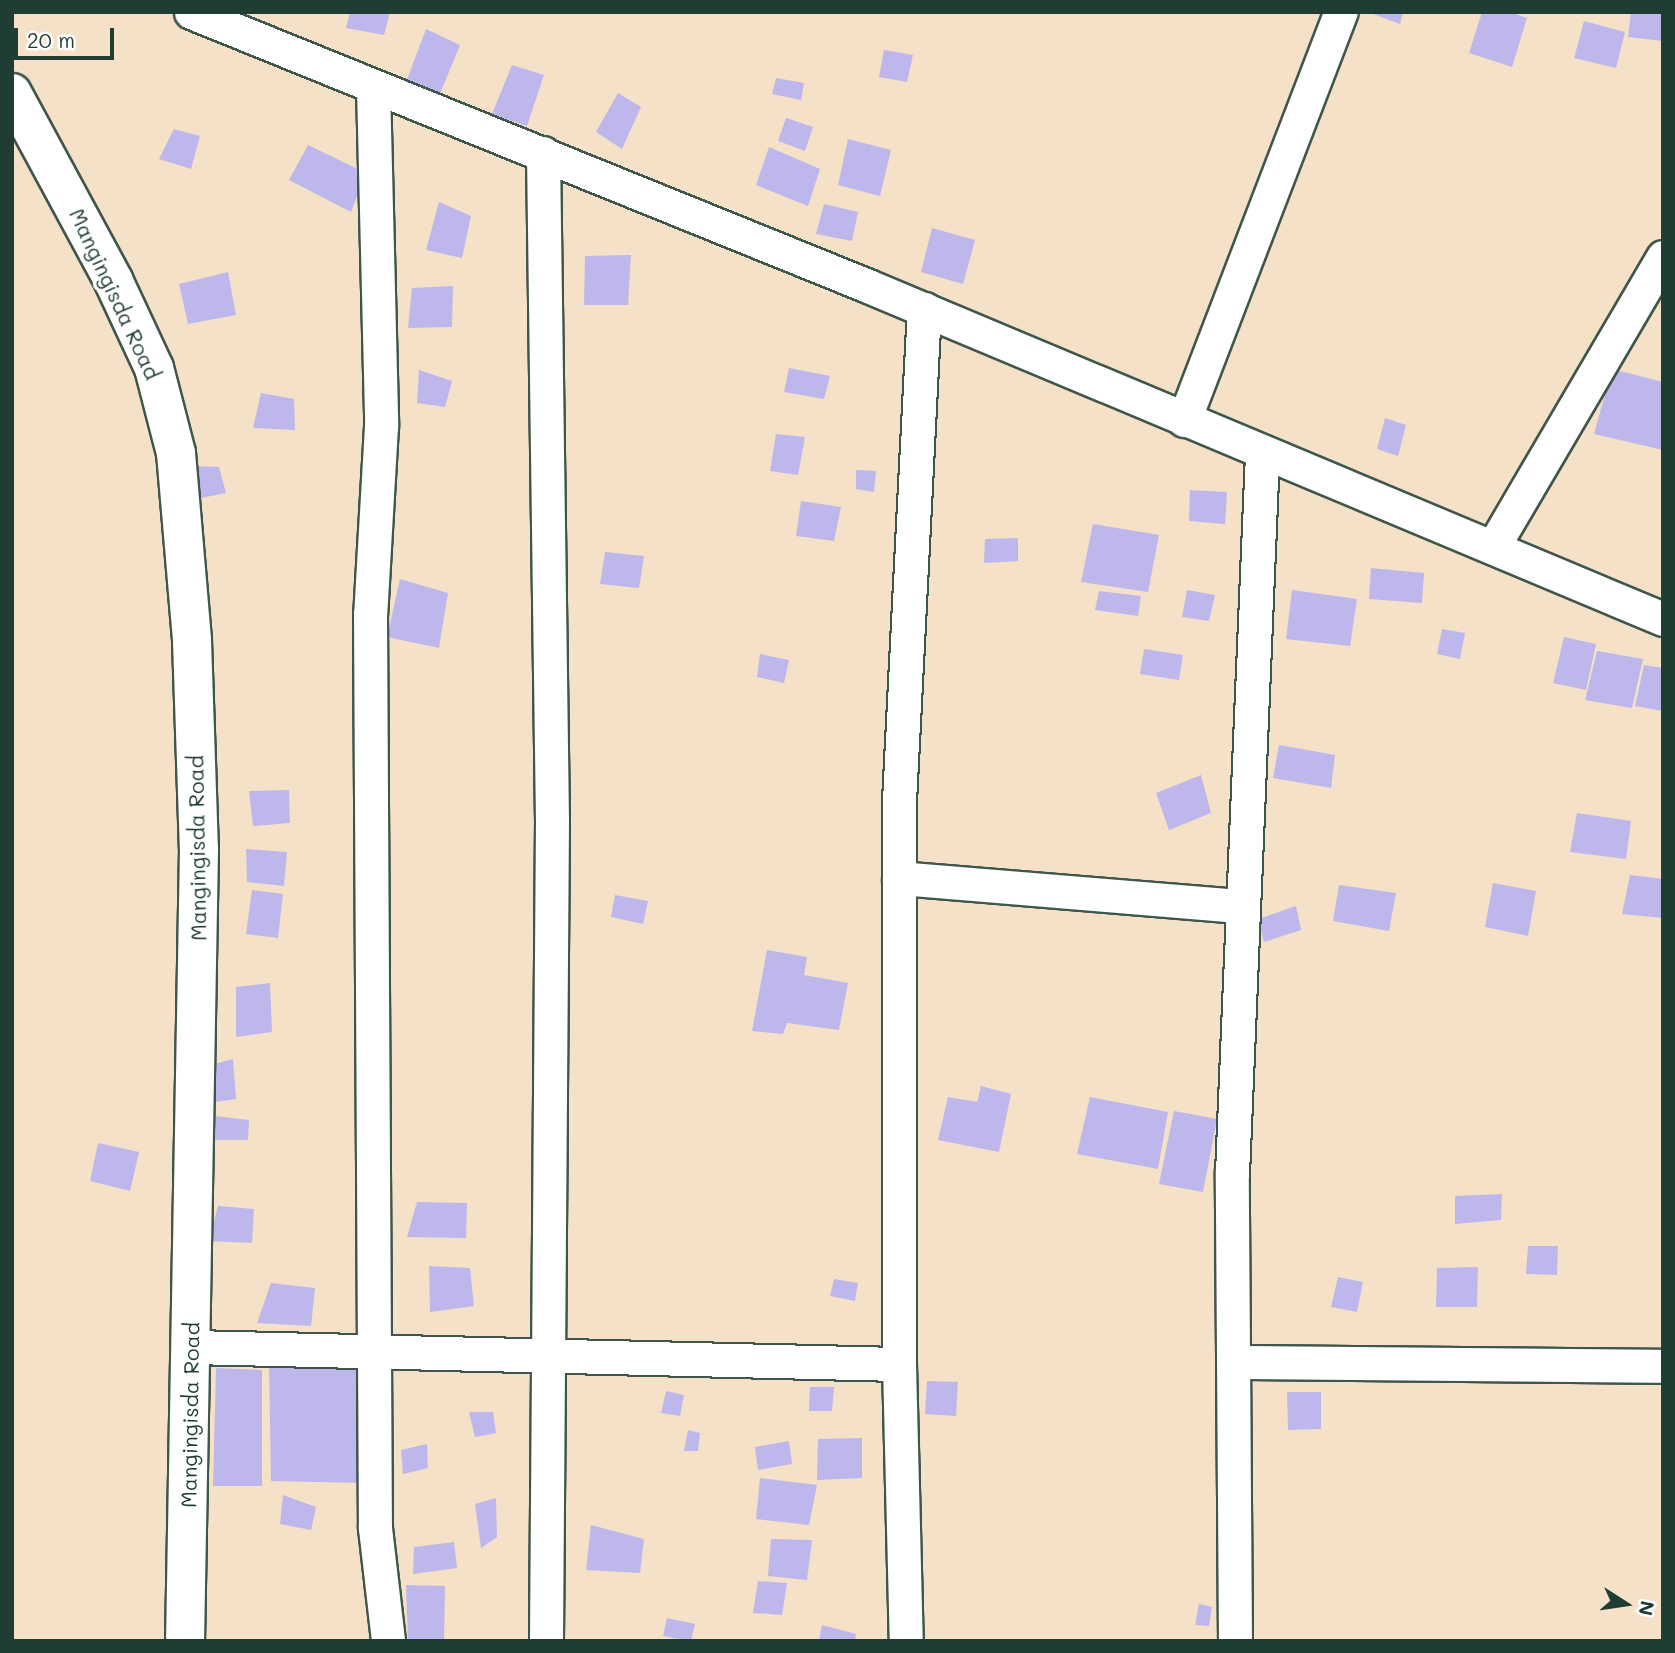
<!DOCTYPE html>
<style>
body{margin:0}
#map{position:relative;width:1675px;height:1653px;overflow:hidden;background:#f4e1c7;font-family:Mali,sans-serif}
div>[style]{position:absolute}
.building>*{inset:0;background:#beb7ec}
.roads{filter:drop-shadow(2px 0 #3f564a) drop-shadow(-2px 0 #3f564a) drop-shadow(0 2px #3f564a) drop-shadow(0 -2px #3f564a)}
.street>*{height:33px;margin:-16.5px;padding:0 16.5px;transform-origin:16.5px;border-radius:16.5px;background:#fff}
.secondary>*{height:38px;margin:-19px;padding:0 19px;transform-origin:19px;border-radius:19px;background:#fff}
span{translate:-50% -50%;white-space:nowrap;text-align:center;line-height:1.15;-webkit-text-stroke:7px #fff;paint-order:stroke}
.street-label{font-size:21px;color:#1f3d34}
.frame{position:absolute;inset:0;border:14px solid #1f3d34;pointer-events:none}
.north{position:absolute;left:1591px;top:1569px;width:70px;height:70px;-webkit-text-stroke:5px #fff;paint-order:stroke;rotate:102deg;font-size:19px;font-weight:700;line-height:28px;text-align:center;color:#1f3d34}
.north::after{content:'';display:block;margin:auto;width:24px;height:32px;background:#1f3d34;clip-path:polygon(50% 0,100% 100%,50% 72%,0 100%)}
.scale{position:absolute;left:14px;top:28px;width:100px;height:32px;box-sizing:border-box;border:4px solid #1f3d34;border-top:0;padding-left:9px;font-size:21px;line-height:24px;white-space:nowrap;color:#1f3d34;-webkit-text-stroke:5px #fff;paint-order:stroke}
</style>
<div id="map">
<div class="building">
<i style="clip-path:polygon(350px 12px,390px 12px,384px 35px,346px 28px)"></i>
<i style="clip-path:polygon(1368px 12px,1403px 12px,1400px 24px)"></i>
<i style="clip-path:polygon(1482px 12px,1510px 12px,1527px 18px,1512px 67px,1469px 53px)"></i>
<i style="clip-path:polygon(1631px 12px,1663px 12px,1663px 41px,1628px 37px)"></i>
<i style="clip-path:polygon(1584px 21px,1625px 32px,1616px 68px,1574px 58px)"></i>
<i style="clip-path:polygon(426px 29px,460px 45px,437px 101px,405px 85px)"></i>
<i style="clip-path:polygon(884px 50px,913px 55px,907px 82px,879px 77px)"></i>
<i style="clip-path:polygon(512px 65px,544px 75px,527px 126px,492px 114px)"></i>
<i style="clip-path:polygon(776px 78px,804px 83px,801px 100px,772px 94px)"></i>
<i style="clip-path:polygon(618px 93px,641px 107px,622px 149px,596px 132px)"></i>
<i style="clip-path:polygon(786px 118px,813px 127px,805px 151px,778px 141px)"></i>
<i style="clip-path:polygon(174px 129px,200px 136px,191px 169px,159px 159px)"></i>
<i style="clip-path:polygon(848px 139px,891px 150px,880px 196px,838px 185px)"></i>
<i style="clip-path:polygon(308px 145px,366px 173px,351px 212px,289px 180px)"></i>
<i style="clip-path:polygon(769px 147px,820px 169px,808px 206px,756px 185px)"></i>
<i style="clip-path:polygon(439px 202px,471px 216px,462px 258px,426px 250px)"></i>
<i style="clip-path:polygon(824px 204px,858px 212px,852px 241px,816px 234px)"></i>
<i style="clip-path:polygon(932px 228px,975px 240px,963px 284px,921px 272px)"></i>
<i style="clip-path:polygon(631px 255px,628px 305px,584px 305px,585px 256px)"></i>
<i style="clip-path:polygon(228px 272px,236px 315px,188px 324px,179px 284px)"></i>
<i style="clip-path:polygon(453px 286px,452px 327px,408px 328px,412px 288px)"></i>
<i style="clip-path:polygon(789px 368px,830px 376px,824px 399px,784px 392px)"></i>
<i style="clip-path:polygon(1612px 369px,1663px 382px,1663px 450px,1594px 434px)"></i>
<i style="clip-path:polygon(419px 370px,452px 381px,445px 407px,417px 403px)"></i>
<i style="clip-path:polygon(261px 393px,294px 399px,295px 430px,253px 428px)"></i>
<i style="clip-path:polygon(1385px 418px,1406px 425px,1398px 456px,1377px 449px)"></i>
<i style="clip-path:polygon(776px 434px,805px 437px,798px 475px,770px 471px)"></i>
<i style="clip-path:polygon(197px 466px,219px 467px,226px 493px,201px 498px)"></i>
<i style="clip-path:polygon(856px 470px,876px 471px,874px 492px,856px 489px)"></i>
<i style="clip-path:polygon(1190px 490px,1227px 492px,1225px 524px,1189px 521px)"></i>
<i style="clip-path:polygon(801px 501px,841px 507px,834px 541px,796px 536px)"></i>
<i style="clip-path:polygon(1093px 524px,1159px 535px,1148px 592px,1081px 582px)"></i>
<i style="clip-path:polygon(1018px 538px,1018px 561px,984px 563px,985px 539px)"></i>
<i style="clip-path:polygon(605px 552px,644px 556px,639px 588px,600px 584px)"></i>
<i style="clip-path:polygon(1371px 568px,1424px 573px,1422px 603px,1369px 599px)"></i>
<i style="clip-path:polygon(400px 579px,448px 593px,439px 648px,387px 637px)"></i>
<i style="clip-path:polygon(1187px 590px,1215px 595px,1209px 621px,1182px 617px)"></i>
<i style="clip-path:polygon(1292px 590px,1357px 599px,1350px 646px,1286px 639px)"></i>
<i style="clip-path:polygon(1099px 591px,1141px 596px,1138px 616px,1095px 610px)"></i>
<i style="clip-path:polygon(1442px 629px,1465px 633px,1460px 659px,1437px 654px)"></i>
<i style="clip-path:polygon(1564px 637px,1596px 644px,1586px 690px,1553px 683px)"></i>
<i style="clip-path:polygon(1144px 649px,1183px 655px,1179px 680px,1140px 674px)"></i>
<i style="clip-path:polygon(1597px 651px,1643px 659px,1632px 708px,1585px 700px)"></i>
<i style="clip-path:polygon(760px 654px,789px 660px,784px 683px,757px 677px)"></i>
<i style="clip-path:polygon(1644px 665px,1663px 668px,1663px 711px,1635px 706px)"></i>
<i style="clip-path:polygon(1279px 745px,1335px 755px,1331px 788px,1273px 778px)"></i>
<i style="clip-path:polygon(1201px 775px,1211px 813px,1169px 830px,1156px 793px)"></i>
<i style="clip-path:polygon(289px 790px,290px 823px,253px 826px,249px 791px)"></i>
<i style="clip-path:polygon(1577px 813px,1631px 821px,1626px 859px,1570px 852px)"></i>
<i style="clip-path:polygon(246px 849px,287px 852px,284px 886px,247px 882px)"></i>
<i style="clip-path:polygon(1630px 875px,1663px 879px,1663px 918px,1622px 914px)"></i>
<i style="clip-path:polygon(1493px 883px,1536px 891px,1528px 936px,1485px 927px)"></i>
<i style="clip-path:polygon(1339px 885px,1396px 893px,1389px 931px,1333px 921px)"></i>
<i style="clip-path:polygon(252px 890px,283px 894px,278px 938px,246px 934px)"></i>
<i style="clip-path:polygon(615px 895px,648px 901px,643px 924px,611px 917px)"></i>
<i style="clip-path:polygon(1296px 906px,1301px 930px,1264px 942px,1258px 919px)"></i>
<i style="clip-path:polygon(767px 950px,807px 957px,804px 975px,848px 983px,839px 1030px,787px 1023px,783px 1034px,752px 1031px)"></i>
<i style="clip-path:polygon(270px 983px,272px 1032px,236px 1037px,236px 987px)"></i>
<i style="clip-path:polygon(233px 1059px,236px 1099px,215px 1102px,214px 1064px)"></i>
<i style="clip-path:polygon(981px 1086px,1011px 1094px,999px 1152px,938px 1140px,948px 1097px,977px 1102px)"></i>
<i style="clip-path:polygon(1090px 1097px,1168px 1112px,1158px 1169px,1077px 1154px)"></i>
<i style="clip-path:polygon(1174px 1111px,1217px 1119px,1203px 1192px,1159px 1184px)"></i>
<i style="clip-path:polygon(214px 1116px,249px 1120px,248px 1140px,210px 1140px)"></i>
<i style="clip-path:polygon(98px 1143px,139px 1152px,130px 1191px,90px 1181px)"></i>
<i style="clip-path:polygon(1502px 1194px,1501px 1220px,1455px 1224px,1455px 1196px)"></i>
<i style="clip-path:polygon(417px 1202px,467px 1203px,466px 1238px,407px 1237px)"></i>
<i style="clip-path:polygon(218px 1206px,254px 1209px,252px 1243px,209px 1241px)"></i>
<i style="clip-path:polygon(1528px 1246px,1558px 1246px,1557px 1275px,1526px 1274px)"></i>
<i style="clip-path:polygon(429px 1266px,470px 1268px,474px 1306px,430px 1312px)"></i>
<i style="clip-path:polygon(1478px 1267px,1477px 1307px,1436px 1307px,1437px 1268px)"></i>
<i style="clip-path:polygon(1338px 1277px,1363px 1282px,1357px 1312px,1331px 1307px)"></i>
<i style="clip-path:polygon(834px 1279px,858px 1283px,855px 1301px,830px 1296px)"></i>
<i style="clip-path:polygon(271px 1283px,315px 1288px,311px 1326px,257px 1323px)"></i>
<i style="clip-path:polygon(269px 1363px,363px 1368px,362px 1483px,271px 1481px)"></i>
<i style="clip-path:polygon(216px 1368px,262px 1370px,262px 1486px,213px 1486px)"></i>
<i style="clip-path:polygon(927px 1381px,958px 1382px,956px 1416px,925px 1414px)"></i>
<i style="clip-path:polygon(810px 1387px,834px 1387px,832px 1411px,809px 1411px)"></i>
<i style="clip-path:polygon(666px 1391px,684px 1395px,680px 1416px,661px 1413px)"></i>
<i style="clip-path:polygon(1287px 1392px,1321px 1392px,1321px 1429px,1288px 1430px)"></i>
<i style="clip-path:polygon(469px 1412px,493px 1412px,496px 1433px,475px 1437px)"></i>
<i style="clip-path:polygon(688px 1430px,700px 1433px,698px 1451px,684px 1451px)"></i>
<i style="clip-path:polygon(862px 1438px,862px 1478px,817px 1480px,818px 1439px)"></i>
<i style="clip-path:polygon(789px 1441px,792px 1464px,758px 1470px,755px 1447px)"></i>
<i style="clip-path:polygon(427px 1444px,428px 1468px,403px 1474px,401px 1450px)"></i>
<i style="clip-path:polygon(760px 1478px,817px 1485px,809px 1525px,756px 1519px)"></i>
<i style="clip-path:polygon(283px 1495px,316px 1507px,311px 1530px,280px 1524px)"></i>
<i style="clip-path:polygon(496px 1498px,497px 1537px,481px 1548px,475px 1504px)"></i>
<i style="clip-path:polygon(591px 1525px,644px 1539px,640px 1573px,586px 1570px)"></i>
<i style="clip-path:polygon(771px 1539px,812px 1540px,807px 1580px,768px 1576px)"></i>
<i style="clip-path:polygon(454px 1542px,457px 1568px,413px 1574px,414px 1547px)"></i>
<i style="clip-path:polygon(758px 1581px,787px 1583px,782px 1615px,753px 1613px)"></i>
<i style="clip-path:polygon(406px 1585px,445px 1586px,444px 1641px,408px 1641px)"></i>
<i style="clip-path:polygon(1199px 1604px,1212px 1607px,1209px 1626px,1195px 1625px)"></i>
<i style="clip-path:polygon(667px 1618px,695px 1624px,691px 1641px,663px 1636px)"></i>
<i style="clip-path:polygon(822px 1625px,856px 1634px,855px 1641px,819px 1641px)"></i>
</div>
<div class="roads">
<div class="street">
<i style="left:191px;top:12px;width:730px;rotate:22.03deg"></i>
<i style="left:868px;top:286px;width:862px;rotate:22.73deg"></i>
<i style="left:373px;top:87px;width:339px;rotate:88.6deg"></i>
<i style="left:381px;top:426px;width:188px;rotate:93.3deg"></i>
<i style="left:370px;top:614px;width:914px;rotate:89.69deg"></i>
<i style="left:375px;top:1528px;width:114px;rotate:83.4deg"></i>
<i style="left:543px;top:153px;width:667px;rotate:89.23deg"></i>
<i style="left:552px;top:820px;width:821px;rotate:90.42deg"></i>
<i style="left:1184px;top:420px;width:437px;rotate:-69deg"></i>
<i style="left:1494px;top:545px;width:334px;rotate:-59.6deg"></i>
<i style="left:899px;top:878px;width:343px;rotate:4.7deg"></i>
<i style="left:192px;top:1347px;width:707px;rotate:1.38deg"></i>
<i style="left:899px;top:1364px;width:277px;rotate:88.6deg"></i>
<i style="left:1234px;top:1362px;width:429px;rotate:0.5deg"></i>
<i style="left:899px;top:1364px;width:563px;rotate:-90deg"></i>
<i style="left:899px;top:801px;width:493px;rotate:-87.1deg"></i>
<i style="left:1235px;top:1641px;width:468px;rotate:-90.4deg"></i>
<i style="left:1232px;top:1173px;width:721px;rotate:-87.61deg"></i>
</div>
<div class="secondary">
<i style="left:12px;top:93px;width:213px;rotate:61.6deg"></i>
<i style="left:113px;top:280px;width:97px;rotate:65deg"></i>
<i style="left:154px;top:368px;width:88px;rotate:75.5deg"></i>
<i style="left:176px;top:453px;width:189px;rotate:85.1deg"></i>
<i style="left:192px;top:641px;width:208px;rotate:88.1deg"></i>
<i style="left:199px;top:849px;width:792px;rotate:91.01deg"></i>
</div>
</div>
<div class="street-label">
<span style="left:115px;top:294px;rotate:65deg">Mangingisda Road</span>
<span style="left:197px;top:848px;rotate:-91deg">Mangingisda Road</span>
<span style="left:190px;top:1415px;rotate:-89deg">Mangingisda Road</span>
</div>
<div class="frame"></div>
<div class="north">N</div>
<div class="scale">20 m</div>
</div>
